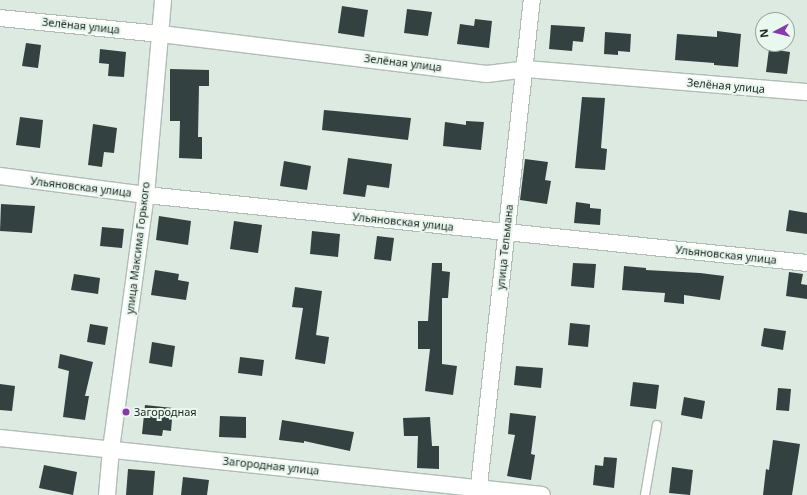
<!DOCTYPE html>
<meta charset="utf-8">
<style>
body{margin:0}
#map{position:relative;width:807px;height:495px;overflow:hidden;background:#dceae2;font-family:"Noto Sans",sans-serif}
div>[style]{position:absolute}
.building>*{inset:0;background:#334140}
.roads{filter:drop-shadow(1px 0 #afbdb5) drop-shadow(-1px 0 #afbdb5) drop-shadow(0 1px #afbdb5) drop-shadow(0 -1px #afbdb5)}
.service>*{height:8px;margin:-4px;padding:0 4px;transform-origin:4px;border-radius:4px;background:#fff}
.minor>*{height:16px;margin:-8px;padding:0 8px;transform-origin:8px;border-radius:8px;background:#fff}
.dots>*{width:11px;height:11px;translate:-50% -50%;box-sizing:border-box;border:2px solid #e9f8ef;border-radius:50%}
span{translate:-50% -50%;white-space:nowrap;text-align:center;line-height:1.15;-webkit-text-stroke:4px #e9f8ef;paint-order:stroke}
.street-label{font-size:11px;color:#1f2522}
.poi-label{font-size:11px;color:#1f2522}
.left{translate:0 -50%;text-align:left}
.north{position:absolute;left:755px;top:12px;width:40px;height:40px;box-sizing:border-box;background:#e9f8ef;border:1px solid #98a49d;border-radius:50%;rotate:263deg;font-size:11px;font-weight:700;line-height:16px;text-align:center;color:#1f2522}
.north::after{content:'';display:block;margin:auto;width:14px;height:18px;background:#8839aa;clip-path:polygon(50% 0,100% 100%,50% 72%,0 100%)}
</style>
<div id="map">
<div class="building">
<i style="clip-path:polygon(342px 6px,368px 10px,364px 37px,338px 33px)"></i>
<i style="clip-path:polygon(407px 9px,432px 12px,428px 36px,404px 33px)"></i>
<i style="clip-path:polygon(475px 19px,492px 21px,489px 48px,457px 44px,460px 24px,474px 26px)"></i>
<i style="clip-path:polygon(551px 25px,585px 27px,583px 42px,573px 41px,572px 51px,549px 49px)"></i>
<i style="clip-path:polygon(717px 31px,741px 34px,738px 67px,714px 65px,714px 63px,675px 60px,677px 34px,717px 37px)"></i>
<i style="clip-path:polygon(605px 32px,631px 34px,630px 52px,618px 51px,618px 55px,604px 54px)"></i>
<i style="clip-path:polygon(26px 43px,41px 45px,38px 68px,22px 66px)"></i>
<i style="clip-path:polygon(100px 49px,126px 52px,124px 77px,108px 76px,109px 64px,99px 63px)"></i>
<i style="clip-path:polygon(769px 49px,790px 52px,787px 74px,766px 72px)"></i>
<i style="clip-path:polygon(170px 69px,209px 70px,209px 86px,199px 86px,198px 137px,202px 137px,202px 159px,179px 158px,180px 121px,170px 121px)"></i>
<i style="clip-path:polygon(582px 97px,605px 98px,601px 148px,607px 149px,605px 170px,575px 168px)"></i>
<i style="clip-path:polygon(324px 110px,411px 118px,408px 140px,322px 130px)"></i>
<i style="clip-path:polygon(20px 117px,43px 120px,40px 148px,16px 145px)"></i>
<i style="clip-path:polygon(466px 121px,484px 122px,481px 150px,443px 146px,445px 122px,466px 125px)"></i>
<i style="clip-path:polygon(93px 124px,117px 128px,114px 153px,104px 152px,102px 167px,88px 165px)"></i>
<i style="clip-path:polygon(348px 158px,392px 164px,389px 188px,367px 185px,365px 197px,343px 194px)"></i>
<i style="clip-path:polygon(525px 159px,548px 162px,545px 180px,551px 181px,547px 204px,520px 200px)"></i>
<i style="clip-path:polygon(284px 161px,311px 166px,307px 190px,280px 186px)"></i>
<i style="clip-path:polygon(576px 202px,590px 204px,590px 208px,601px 209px,600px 225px,574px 223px)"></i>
<i style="clip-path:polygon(1px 204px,35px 206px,32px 233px,0 231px)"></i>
<i style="clip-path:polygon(789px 210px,807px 213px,807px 234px,786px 231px)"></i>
<i style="clip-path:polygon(159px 216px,191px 221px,188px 245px,156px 240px)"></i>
<i style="clip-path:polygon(234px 221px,262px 225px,258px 253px,230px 249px)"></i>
<i style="clip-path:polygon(102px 227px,124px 229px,122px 248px,100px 246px)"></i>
<i style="clip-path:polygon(312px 231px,340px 234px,338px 257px,310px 254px)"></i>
<i style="clip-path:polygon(377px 236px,394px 238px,391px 261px,374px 259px)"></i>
<i style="clip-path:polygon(432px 263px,442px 263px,442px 271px,450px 272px,448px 298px,442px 298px,442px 364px,457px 366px,453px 395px,425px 391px,430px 349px,418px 349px,418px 321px,428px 321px)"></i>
<i style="clip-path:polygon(573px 263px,596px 264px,594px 288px,571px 286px)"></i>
<i style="clip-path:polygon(624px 266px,646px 268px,646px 270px,700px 273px,724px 276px,720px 300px,684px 295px,684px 304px,664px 302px,665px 293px,622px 290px)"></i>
<i style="clip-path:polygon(155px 270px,179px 274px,178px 280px,189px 282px,186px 300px,151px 295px)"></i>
<i style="clip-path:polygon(789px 272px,803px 274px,801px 284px,807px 285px,807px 299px,786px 296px)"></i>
<i style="clip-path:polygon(74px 274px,100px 278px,98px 294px,71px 290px)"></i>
<i style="clip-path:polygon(295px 287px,322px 291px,316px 335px,329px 337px,325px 364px,295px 359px,303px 308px,292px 307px)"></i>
<i style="clip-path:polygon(570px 323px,590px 325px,588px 347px,568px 345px)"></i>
<i style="clip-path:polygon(90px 324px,108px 327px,105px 345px,87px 342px)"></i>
<i style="clip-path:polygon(764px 328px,786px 331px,783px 350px,761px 346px)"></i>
<i style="clip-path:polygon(152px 342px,175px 346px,172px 367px,149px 363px)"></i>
<i style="clip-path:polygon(60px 354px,93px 362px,85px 396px,89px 396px,85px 420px,63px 417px,69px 371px,58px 368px)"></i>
<i style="clip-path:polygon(240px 357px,264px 360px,262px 376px,238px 373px)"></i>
<i style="clip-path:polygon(516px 366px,543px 368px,541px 388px,514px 385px)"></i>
<i style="clip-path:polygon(633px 382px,659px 385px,656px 409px,630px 406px)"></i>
<i style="clip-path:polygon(0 384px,15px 386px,12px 411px,0 410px)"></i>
<i style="clip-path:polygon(778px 388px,791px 389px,789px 411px,776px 410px)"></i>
<i style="clip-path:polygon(684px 397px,705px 401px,702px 419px,681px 415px)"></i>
<i style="clip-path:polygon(145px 405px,173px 408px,171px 431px,163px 430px,162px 436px,142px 434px)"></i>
<i style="clip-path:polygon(510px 413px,536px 416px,531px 454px,535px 455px,531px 480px,507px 476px,515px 435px,508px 434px)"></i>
<i style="clip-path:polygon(220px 416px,246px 417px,246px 438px,219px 437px)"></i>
<i style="clip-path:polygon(430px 417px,432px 446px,439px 446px,439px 469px,417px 468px,418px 436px,404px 436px,403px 418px)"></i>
<i style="clip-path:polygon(282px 420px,354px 432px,350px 451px,304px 441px,304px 443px,279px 440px)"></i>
<i style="clip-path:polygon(773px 440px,800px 444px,792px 495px,763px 495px,766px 469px,769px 470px)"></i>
<i style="clip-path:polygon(604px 457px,617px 458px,614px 488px,593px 485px,595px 465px,603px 466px)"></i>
<i style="clip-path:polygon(44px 465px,77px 472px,73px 495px,39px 488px)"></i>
<i style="clip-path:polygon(672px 467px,693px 470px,690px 495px,669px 493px)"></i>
<i style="clip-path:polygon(128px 469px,155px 471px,153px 495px,126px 495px)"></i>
<i style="clip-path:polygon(183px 477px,209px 480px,207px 495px,181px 495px)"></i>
</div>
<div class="roads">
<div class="service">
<i style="left:645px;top:495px;width:71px;rotate:-80.3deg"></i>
</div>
<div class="minor">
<i style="left:0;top:18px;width:162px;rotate:5.7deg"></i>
<i style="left:161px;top:34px;width:328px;rotate:7deg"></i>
<i style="left:487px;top:74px;width:38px;rotate:-7deg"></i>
<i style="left:525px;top:69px;width:283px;rotate:4.7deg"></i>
<i style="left:0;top:176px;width:147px;rotate:7.4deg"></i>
<i style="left:146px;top:195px;width:664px;rotate:5.87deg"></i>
<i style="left:0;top:438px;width:545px;rotate:6deg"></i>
<i style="left:107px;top:495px;width:46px;rotate:-85deg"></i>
<i style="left:111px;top:449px;width:256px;rotate:-82.2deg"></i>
<i style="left:146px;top:195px;width:196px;rotate:-85deg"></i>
<i style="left:478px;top:495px;width:498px;rotate:-83.8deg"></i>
</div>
</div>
<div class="dots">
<i style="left:126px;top:412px;background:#8839aa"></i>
</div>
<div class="street-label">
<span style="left:81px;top:26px;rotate:6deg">Зелёная улица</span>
<span style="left:403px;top:63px;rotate:7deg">Зелёная улица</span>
<span style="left:726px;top:86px;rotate:5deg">Зелёная улица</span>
<span style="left:81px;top:187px;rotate:7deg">Ульяновская улица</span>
<span style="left:403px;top:222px;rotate:6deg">Ульяновская улица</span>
<span style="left:505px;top:247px;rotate:-84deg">улица Тельмана</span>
<span style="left:138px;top:248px;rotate:-83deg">улица Максима Горького</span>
<span style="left:726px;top:255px;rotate:6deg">Ульяновская улица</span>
<span style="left:271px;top:466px;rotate:6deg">Загородная улица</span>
</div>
<div class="poi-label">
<span class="left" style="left:134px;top:412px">Загородная</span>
</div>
<div class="north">N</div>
</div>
